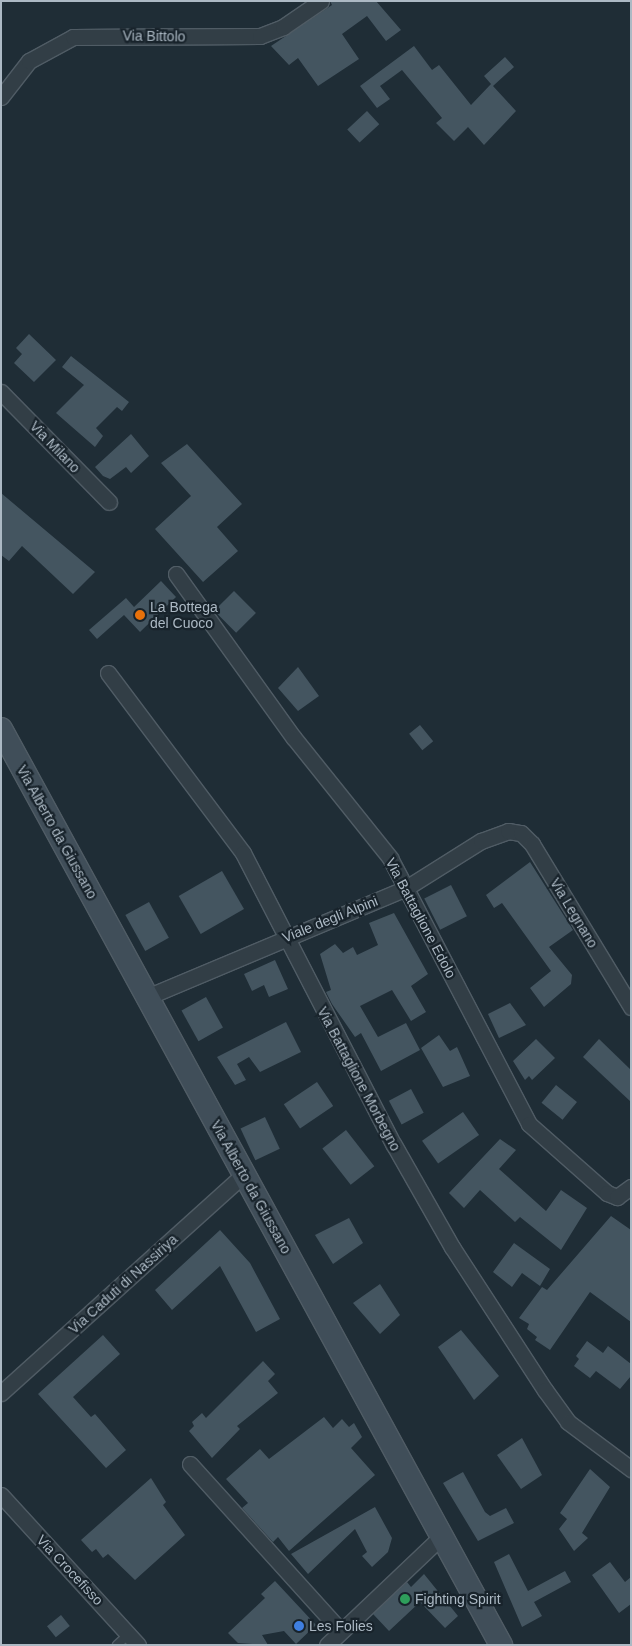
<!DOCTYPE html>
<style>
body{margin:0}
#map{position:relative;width:632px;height:1646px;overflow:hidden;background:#1f2d36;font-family:Arial,sans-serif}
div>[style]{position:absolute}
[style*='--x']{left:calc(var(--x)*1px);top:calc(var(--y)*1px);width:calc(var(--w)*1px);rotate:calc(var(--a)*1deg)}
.building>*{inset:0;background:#445560;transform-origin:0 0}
.roads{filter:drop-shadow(1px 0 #505c65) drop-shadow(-1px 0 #505c65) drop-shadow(0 1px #505c65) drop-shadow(0 -1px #505c65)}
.lane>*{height:8px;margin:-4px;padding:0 4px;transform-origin:4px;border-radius:4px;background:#323e46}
.street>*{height:15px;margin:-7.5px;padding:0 7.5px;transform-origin:7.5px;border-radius:7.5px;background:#323e46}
.secondary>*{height:22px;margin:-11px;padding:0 11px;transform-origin:11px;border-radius:11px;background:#404e59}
.dots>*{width:14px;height:14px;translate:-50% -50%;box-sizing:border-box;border:2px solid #18232b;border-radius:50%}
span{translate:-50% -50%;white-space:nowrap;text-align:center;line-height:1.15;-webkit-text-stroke:4.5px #18232b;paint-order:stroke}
.street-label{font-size:14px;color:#acb9c4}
.poi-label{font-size:14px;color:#acb9c4}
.left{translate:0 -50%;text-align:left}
.frame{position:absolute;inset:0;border:2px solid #acb9c4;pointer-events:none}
</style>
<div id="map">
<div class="building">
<i style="clip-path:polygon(330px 1px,376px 1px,401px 30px,386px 41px,367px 16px,342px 34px,359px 59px,318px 86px,298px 58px,289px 65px,271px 46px,332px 5px)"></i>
<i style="clip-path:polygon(414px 46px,432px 70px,439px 65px,471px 105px,491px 84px,484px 76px,505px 57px,514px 67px,493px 86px,516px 111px,484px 145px,468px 127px,454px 141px,436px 123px,442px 118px,402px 70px,380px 86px,390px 99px,377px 108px,360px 86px)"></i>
<i style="left:367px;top:111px;width:18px;height:27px;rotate:47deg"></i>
<i style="clip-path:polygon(29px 334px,56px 360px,34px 382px,14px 363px,22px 354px,16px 348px)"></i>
<i style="clip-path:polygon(71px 356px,129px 402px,122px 411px,117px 407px,96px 428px,103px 436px,95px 447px,56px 413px,84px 385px,62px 367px)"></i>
<i style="clip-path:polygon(131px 434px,149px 456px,131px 473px,126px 467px,110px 479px,103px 476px,95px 467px)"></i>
<i style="clip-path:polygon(187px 444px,242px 504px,217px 527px,238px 551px,203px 582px,155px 529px,191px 496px,161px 463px)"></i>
<i style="clip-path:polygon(1px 493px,95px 572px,73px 594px,22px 546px,9px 561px,1px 555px)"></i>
<i style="clip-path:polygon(161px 581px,176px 597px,140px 632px,124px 615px,97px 639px,89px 630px,126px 598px,134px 607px)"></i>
<i style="left:234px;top:591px;width:31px;height:28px;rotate:45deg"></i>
<i style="clip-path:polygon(298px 667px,319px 696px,298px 711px,278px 688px)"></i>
<i style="left:420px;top:725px;width:21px;height:14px;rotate:51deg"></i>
<i style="clip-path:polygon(530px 862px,573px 930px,549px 947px,572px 975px,571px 984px,544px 1007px,530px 988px,551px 971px,502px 903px,494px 908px,486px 895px)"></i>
<i style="left:222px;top:871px;width:44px;height:50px;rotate:60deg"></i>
<i style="left:451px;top:885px;width:35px;height:30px;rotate:63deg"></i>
<i style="left:149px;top:902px;width:41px;height:27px;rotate:61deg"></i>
<i style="clip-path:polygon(394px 913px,428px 974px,411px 986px,426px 1012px,411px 1021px,392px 990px,360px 1006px,378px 1037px,406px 1023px,420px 1050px,381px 1071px,361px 1033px,355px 1037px,332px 1004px,326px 992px,331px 990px,320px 954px,335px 944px,343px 953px,353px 947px,357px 955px,378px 945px,369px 923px)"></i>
<i style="clip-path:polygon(275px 960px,288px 989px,269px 997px,264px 985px,252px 991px,244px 974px)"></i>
<i style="left:206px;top:997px;width:35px;height:28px;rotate:61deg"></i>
<i style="clip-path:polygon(510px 1003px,526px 1025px,499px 1038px,488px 1014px)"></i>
<i style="clip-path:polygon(286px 1022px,301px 1052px,260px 1072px,249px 1057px,237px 1064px,246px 1080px,235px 1085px,217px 1057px)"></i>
<i style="clip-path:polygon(439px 1035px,450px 1051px,457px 1047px,470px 1076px,443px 1087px,421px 1048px)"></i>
<i style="clip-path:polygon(536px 1039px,555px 1058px,532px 1080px,529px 1076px,525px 1080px,513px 1061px)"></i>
<i style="clip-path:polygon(599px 1039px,631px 1070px,631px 1102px,583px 1057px)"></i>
<i style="left:317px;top:1082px;width:29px;height:40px;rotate:56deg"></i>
<i style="left:556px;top:1085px;width:27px;height:23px;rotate:39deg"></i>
<i style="left:411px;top:1089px;width:27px;height:25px;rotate:62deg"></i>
<i style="left:463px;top:1112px;width:28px;height:50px;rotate:55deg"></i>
<i style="left:265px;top:1117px;width:35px;height:27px;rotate:65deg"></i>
<i style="left:346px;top:1130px;width:46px;height:30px;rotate:52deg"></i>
<i style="clip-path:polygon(500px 1139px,516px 1150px,499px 1169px,546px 1211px,561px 1190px,587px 1208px,561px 1250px,520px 1217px,515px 1222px,480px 1190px,464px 1208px,449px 1193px)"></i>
<i style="clip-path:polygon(611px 1216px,631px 1230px,631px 1322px,590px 1292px,550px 1350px,535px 1340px,537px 1337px,527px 1329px,529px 1324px,519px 1318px,542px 1287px,547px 1290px)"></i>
<i style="clip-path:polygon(349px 1218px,363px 1243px,333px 1264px,315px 1235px)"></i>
<i style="clip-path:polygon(220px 1230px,250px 1263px,280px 1319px,256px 1332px,220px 1266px,172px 1310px,155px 1290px)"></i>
<i style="clip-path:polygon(514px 1243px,550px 1269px,540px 1286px,522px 1273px,512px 1287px,493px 1272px)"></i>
<i style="clip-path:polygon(380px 1284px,400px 1315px,380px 1334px,353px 1303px)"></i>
<i style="clip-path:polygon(461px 1330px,499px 1376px,474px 1400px,438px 1347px)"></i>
<i style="clip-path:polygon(103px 1335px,120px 1354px,73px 1397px,91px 1417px,95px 1414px,126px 1450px,106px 1468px,38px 1394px)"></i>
<i style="clip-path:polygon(587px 1341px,603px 1353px,608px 1346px,631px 1364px,631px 1376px,620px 1389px,596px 1371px,590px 1378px,574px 1366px,579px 1359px,576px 1356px)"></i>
<i style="clip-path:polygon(263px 1361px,275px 1374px,268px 1381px,278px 1393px,237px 1426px,240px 1429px,212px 1458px,189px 1431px,194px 1426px,192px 1422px,202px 1413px,206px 1418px)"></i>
<i style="clip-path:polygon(324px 1417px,333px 1428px,342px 1419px,349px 1427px,354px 1423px,362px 1437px,351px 1448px,375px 1475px,289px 1551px,278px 1537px,273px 1542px,242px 1508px,248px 1503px,226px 1479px,260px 1449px,269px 1459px)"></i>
<i style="clip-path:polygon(522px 1438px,542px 1475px,521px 1489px,497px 1455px)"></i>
<i style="clip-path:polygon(590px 1469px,610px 1487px,582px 1533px,588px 1538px,574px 1551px,559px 1529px,567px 1519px,560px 1513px)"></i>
<i style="clip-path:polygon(463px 1472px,485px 1512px,490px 1516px,506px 1508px,514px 1523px,478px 1541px,443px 1483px)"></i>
<i style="clip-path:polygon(151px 1478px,166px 1502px,163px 1505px,185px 1535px,135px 1580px,108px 1554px,103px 1558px,96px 1549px,92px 1552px,81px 1540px)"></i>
<i style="clip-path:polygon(375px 1507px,392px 1538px,388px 1552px,372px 1567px,362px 1556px,367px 1552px,355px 1529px,308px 1574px,291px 1554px)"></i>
<i style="clip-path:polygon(509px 1554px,528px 1591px,565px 1571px,571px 1582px,534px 1602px,542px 1616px,522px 1627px,494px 1562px)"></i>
<i style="clip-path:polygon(610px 1562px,625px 1582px,631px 1577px,631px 1604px,619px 1613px,592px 1575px)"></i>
<i style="clip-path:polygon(424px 1574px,458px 1616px,445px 1628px,420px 1602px,389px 1631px,373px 1614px,407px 1582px,411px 1587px)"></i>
<i style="clip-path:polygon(275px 1581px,316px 1625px,296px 1644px,284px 1631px,262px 1635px,268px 1645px,238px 1643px,228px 1633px,265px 1598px,261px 1594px)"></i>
<i style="left:61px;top:1615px;width:14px;height:18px;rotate:51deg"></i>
</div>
<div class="roads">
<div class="lane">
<i style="--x:117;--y:1645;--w:16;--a:-43"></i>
</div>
<div class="street">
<i style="--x:1;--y:97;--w:46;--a:-52.1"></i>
<i style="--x:29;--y:61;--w:50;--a:-28.6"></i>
<i style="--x:73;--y:37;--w:187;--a:-0.3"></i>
<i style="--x:260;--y:36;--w:25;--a:-21"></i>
<i style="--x:283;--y:27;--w:46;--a:-34.4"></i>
<i style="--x:1;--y:392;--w:154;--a:45.5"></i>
<i style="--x:176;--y:574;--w:202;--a:54.3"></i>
<i style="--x:294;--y:738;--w:154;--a:51.3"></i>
<i style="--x:390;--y:858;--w:300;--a:62.4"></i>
<i style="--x:529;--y:1124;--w:104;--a:41.5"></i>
<i style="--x:607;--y:1193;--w:11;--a:22"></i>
<i style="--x:617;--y:1197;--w:17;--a:-36"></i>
<i style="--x:108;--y:673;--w:225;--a:53.1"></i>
<i style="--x:243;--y:853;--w:329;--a:62.7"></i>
<i style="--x:394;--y:1145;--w:117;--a:60.4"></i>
<i style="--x:452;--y:1247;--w:171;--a:57"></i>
<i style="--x:545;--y:1390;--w:39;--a:54"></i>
<i style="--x:568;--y:1422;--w:79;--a:36.7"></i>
<i style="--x:147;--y:997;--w:281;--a:-22.8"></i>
<i style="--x:406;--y:888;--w:89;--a:-32.1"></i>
<i style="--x:481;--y:841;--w:29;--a:-20"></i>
<i style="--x:508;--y:831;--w:13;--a:9"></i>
<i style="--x:521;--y:833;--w:16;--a:45"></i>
<i style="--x:532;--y:844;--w:191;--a:58.7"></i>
<i style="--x:1;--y:1393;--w:327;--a:-42"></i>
<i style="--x:190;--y:1464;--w:225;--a:47.9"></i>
<i style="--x:1;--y:1495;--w:203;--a:47.6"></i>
<i style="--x:327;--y:1645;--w:158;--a:-43.5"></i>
</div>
<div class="secondary">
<i style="--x:1;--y:729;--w:1044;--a:61.37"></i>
</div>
</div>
<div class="dots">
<i style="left:140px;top:615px;background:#e8710a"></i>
<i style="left:405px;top:1599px;background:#2e9e5b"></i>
<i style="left:299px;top:1626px;background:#3f7fe0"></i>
</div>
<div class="street-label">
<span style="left:154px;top:36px;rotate:1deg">Via Bittolo</span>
<span style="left:55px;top:447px;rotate:46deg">Via Milano</span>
<span style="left:57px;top:832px;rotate:61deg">Via Alberto da Giussano</span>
<span style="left:574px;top:913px;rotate:59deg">Via Legnano</span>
<span style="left:421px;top:918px;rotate:62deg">Via Battaglione Edolo</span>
<span style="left:330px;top:919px;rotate:-22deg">Viale degli Alpini</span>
<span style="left:359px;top:1079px;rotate:62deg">Via Battaglione Morbegno</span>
<span style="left:251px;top:1187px;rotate:61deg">Via Alberto da Giussano</span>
<span style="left:123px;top:1284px;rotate:-42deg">Via Caduti di Nassiriya</span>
<span style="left:70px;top:1570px;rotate:47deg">Via Crocefisso</span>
</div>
<div class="poi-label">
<span class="left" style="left:150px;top:615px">La Bottega<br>del Cuoco</span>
<span class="left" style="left:415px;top:1599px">Fighting Spirit</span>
<span class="left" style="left:309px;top:1626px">Les Folies</span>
</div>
<div class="frame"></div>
</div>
